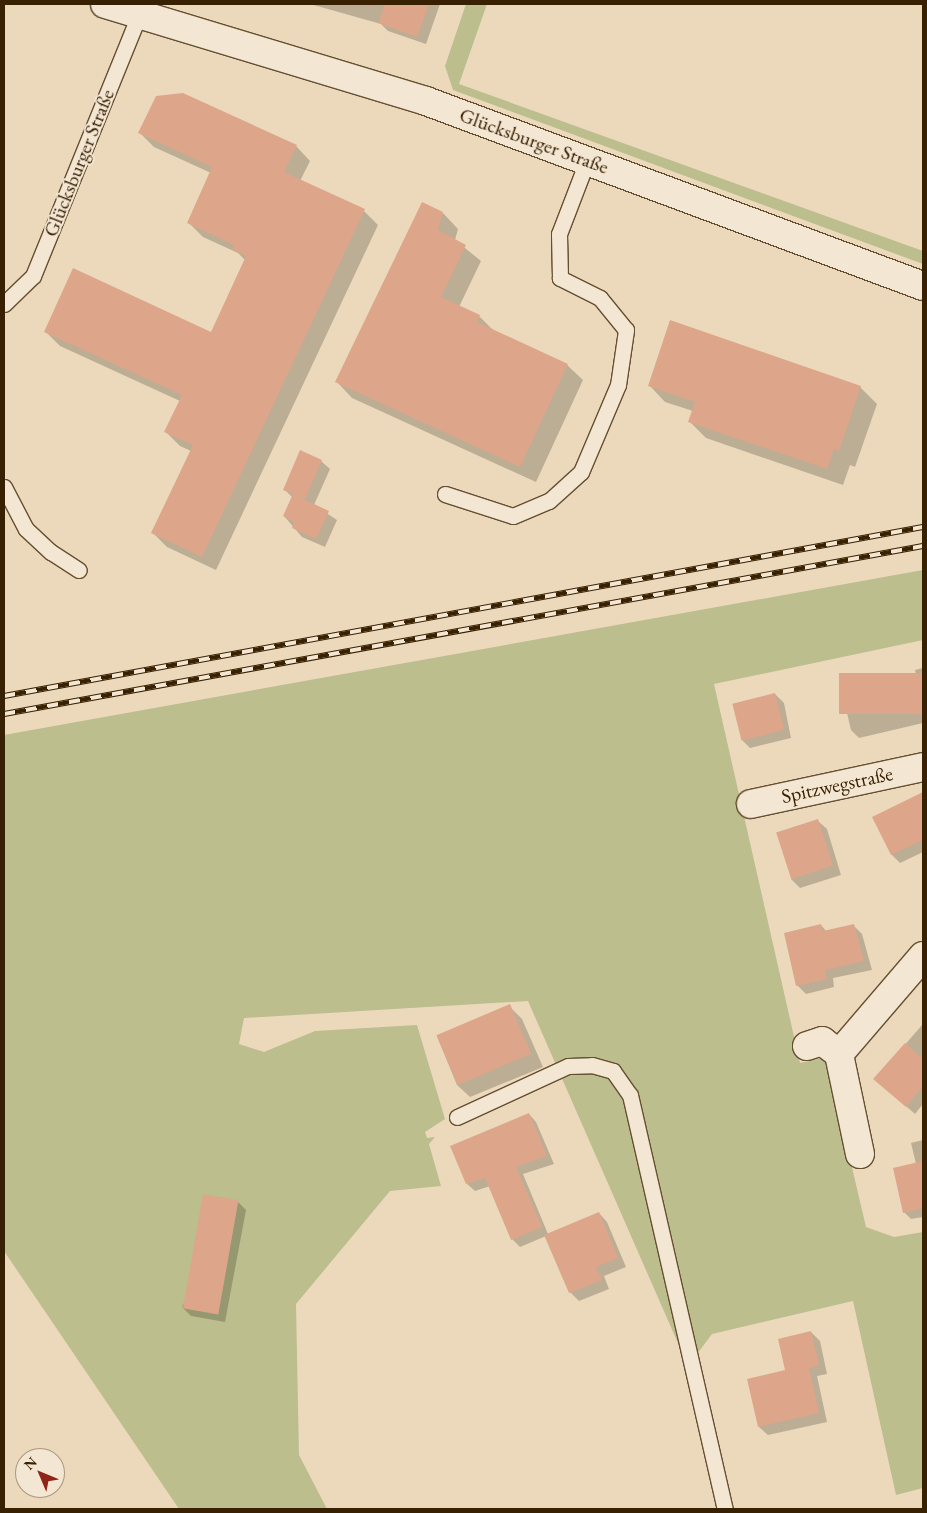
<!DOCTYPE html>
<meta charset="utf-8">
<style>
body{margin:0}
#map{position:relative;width:927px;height:1513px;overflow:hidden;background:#ecd9bb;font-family:"EB Garamond",serif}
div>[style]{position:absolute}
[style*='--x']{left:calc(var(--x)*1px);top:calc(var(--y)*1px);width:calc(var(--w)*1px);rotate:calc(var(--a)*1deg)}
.green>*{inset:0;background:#bcbe8d}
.shadow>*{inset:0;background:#0003}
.building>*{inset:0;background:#dda68a;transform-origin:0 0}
.roads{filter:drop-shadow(1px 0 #654f31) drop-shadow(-1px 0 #654f31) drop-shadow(0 1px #654f31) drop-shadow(0 -1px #654f31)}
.service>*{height:15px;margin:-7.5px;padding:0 7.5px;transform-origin:7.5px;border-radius:7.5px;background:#f3e6d3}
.minor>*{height:28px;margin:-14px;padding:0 14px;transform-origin:14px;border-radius:14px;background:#f3e6d3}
.secondary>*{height:28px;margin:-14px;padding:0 14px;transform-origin:14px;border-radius:14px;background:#f3e6d3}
.rail>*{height:5.5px;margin-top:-2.75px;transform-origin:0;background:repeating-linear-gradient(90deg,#f3e6d3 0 11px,#382103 0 22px);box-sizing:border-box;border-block:1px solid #382103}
span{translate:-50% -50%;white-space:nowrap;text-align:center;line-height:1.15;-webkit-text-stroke:4px #f3e6d3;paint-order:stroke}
.street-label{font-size:20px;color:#382103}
.frame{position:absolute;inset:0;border:5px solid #382103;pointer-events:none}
.north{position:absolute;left:15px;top:1448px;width:50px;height:50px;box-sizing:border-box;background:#f3e6d3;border:1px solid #a89780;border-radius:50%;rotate:315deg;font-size:14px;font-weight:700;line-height:20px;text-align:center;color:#382103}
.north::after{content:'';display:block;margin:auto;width:18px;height:22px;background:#8f2418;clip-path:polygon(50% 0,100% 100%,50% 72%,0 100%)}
</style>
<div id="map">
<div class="green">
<i style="clip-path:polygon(466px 4px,487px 4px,459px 84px,923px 251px,923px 264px,453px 90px,445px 66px)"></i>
<i style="clip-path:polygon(923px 570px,923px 640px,714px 684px,800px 1063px,826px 1057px,866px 1227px,894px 1237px,923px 1232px,923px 1488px,896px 1495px,853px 1301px,712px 1334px,688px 1366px,528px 1001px,244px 1018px,239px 1044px,264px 1052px,315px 1031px,417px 1025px,445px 1119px,425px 1132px,427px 1138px,435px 1137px,429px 1144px,441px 1186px,390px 1191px,296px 1304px,299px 1455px,327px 1509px,179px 1509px,4px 1251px,4px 735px)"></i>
</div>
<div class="shadow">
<i style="clip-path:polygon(310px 4px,440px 4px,426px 44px,388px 31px,381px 24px)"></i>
<i style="clip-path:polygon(140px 133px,296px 146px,310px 161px,300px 181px,364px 211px,378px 225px,216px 570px,167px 547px,153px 533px,191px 451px,180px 446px,166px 432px,180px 401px,60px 346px,46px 332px,211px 334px,245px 260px,238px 253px,203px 237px,188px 222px,211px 173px,154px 147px)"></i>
<i style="clip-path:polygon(443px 213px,458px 229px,455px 240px,481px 261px,459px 307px,479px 316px,494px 331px,567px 365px,583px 380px,536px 482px,352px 398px,337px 382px)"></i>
<i style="clip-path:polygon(649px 385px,860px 387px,877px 404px,855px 467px,850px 465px,843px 485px,706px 438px,690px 422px,693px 411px,665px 402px)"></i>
<i style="clip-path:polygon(321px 461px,330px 469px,314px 505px,337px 520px,325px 547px,302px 537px,284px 516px,293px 498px,285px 490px)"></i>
<i style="clip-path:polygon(923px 668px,923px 723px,859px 738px,851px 730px,842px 692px,916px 675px,915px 670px)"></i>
<i style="clip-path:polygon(775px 694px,784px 703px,791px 738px,750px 748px,741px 739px)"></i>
<i style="clip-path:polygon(923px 804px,923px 852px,900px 863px,892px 855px,873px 817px)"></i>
<i style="clip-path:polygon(818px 821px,827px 829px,841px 875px,800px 888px,791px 879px)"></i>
<i style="clip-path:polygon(821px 925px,827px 932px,854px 926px,862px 934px,872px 970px,833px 978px,834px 987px,806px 994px,797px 985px)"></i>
<i style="clip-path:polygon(509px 1006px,522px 1019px,543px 1067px,470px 1097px,457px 1085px,437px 1036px)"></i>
<i style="clip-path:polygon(923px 1024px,923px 1104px,915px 1114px,875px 1079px)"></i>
<i style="clip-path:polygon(529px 1114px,536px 1122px,554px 1164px,523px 1174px,548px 1234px,599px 1213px,607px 1222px,626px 1267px,604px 1276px,609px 1289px,579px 1301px,570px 1292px,546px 1236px,520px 1247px,512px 1239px,490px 1186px,475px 1191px,467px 1184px)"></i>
<i style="clip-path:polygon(923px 1140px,923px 1217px,911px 1219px,904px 1212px,916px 1164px,911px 1143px)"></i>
<i style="clip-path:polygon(237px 1201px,246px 1210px,225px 1322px,191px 1316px,182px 1307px)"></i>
<i style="clip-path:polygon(811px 1332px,820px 1341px,827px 1374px,817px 1376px,827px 1422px,768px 1435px,759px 1427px)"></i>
</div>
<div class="building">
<i style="clip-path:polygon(385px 4px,429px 4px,417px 37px,378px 23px)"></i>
<i style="clip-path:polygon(183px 93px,297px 145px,284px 172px,365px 209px,202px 557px,151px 533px,193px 445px,164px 432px,182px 395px,44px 332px,73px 268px,211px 332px,246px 256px,232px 249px,234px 245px,187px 223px,212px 167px,138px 133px,156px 96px)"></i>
<i style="clip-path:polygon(422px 202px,443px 212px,438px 230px,466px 245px,441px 297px,480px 315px,477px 322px,568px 364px,520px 467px,335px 382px)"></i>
<i style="clip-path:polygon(670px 320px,861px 386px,839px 451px,834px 449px,827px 469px,688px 422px,695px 402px,648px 386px)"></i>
<i style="clip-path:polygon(300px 450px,322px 460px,305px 499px,299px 497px,329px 511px,316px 539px,292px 528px,294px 522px,283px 516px,293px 494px,283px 490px)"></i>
<i style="left:923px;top:673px;width:41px;height:84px;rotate:90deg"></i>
<i style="left:775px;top:693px;width:38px;height:44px;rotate:76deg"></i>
<i style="clip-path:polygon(923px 792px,923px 840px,891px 855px,872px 817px)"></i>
<i style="left:818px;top:819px;width:49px;height:44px;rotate:72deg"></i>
<i style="clip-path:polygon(821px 924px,823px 931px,854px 924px,864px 961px,825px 970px,827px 979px,796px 986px,784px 933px)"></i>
<i style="left:510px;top:1004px;width:54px;height:80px;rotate:67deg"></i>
<i style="clip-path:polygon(905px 1043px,923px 1059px,923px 1086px,906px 1107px,873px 1079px)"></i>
<i style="clip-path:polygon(529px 1113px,547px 1156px,516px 1167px,542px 1227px,511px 1240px,485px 1178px,466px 1184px,450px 1146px)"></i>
<i style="clip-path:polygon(923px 1161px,923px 1208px,903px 1213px,893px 1168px)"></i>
<i style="left:203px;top:1194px;width:36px;height:116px;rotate:10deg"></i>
<i style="clip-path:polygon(599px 1212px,618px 1258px,596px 1267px,602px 1280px,569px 1293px,544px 1235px)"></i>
<i style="clip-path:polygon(811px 1331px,819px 1365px,809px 1368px,819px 1413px,758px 1427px,747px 1379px,785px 1370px,778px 1339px)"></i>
</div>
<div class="roads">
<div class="service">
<i style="--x:4;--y:304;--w:40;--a:-44"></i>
<i style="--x:33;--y:276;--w:284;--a:-67.9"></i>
<i style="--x:4;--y:487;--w:47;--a:62.4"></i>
<i style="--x:26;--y:529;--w:34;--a:43"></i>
<i style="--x:51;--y:552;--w:33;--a:33"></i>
<i style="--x:445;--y:494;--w:71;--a:17.9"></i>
<i style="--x:513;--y:516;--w:39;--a:-23"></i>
<i style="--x:549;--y:501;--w:43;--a:-42.2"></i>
<i style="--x:581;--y:472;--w:95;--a:-67"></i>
<i style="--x:618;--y:385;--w:56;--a:-81.7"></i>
<i style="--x:626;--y:330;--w:41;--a:-129.1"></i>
<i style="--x:600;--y:298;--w:45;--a:-153.4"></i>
<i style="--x:560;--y:278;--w:44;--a:-91.3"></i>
<i style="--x:559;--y:234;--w:78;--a:-69"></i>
<i style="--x:457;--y:1117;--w:122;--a:-24.7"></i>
<i style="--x:568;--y:1066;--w:24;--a:-2"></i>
<i style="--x:592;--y:1065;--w:22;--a:16"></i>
<i style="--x:613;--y:1071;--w:29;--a:55"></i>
<i style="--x:630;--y:1095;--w:425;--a:77.1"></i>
</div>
<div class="minor">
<i style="--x:751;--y:804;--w:176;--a:-12.1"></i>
<i style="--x:807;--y:1046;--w:16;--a:-18"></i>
<i style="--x:822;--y:1041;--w:21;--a:37"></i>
<i style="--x:860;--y:1154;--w:102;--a:-101.9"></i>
<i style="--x:839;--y:1054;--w:129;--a:-49.4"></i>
</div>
<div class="secondary">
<i style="--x:105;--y:4;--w:335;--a:16.8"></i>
<i style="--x:426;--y:101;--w:530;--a:20.42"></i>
</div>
</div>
<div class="rail">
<i style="--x:4;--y:696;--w:934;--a:-10.42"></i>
<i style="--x:4;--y:714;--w:934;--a:-10.36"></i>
</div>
<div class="street-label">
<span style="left:534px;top:141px;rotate:20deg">Glücksburger Straße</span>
<span style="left:79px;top:163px;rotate:-68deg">Glücksburger Straße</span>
<span style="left:837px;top:785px;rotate:-12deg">Spitzwegstraße</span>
</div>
<div class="frame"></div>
<div class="north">N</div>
</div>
